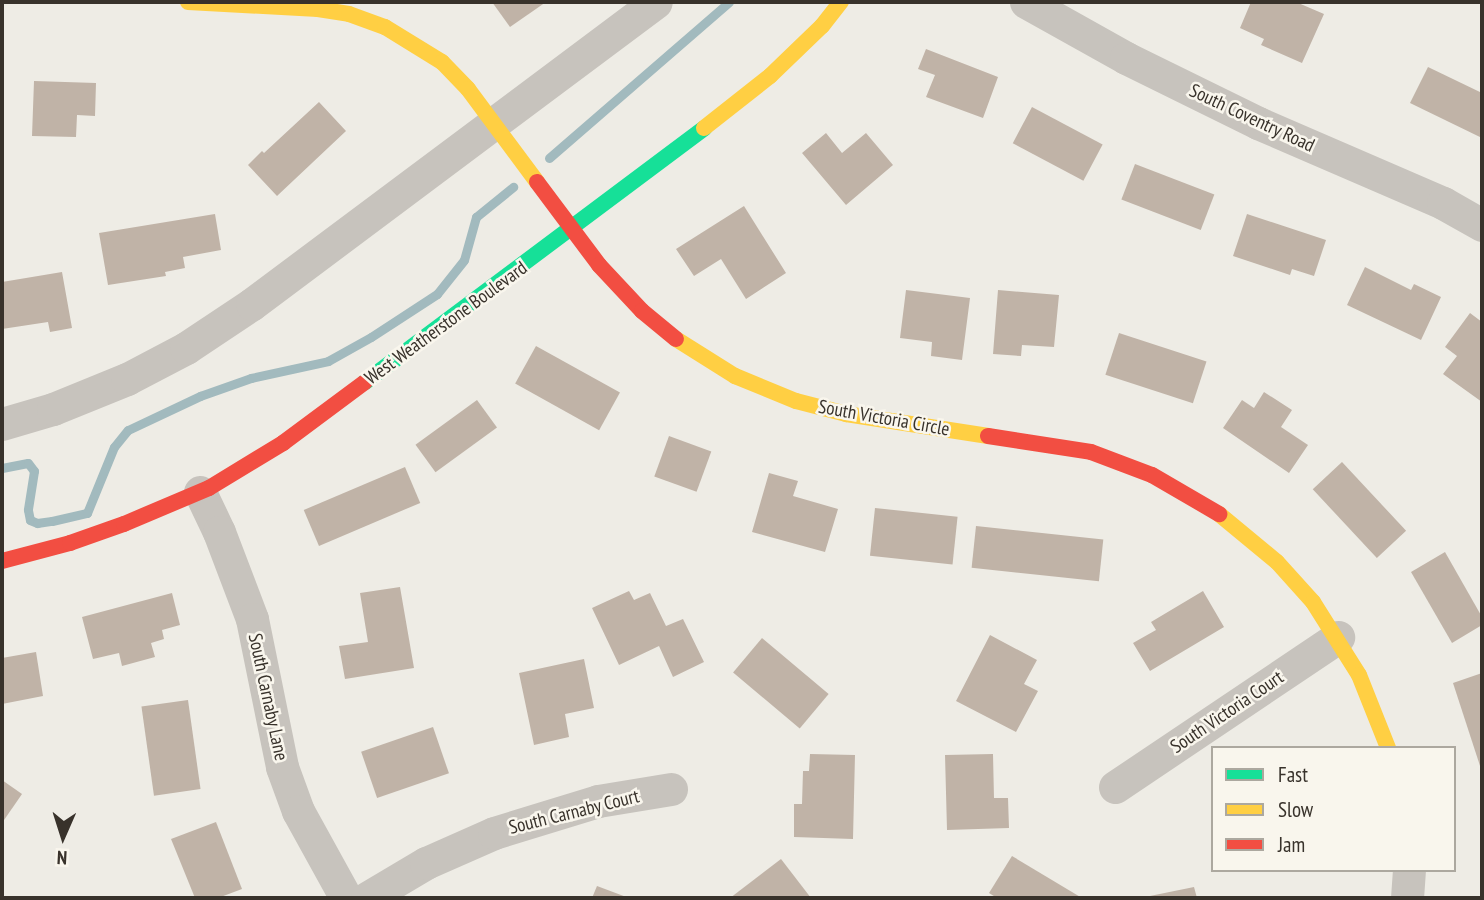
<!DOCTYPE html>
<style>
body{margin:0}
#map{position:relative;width:1484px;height:900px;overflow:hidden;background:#eeece5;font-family:"PT Sans Narrow",sans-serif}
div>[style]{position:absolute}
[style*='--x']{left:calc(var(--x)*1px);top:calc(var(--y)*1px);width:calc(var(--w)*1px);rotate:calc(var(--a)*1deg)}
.stream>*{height:9px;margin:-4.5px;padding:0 4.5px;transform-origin:4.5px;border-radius:4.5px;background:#a2babe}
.building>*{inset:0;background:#c0b3a7;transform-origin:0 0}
.street>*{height:33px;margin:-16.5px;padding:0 16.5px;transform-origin:16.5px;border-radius:16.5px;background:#c7c3bd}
.fast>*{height:16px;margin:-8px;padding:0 8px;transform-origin:8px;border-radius:8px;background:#16e098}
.slow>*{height:16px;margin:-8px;padding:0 8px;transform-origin:8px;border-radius:8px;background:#ffcf43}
.jam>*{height:16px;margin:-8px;padding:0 8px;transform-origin:8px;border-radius:8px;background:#f24e42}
span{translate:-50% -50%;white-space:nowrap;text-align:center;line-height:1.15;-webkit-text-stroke:5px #f9f6ed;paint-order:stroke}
.street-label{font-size:19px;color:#38322b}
.frame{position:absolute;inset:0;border:4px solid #38322b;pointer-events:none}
.legend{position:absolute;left:1211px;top:746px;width:245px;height:126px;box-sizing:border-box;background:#f9f6ed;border:2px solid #aca89f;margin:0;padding:9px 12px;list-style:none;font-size:21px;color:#38322b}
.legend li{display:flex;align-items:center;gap:14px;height:35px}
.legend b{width:35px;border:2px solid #aca89f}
.north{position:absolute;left:28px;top:802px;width:70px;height:70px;-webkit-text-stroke:5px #f9f6ed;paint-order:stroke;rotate:183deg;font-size:19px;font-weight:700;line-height:28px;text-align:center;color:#38322b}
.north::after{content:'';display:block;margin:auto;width:24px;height:32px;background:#38322b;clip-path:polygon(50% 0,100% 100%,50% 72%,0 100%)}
</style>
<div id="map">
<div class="stream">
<i style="--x:549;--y:158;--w:238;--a:-40.9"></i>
<i style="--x:2;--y:468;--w:26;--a:-11"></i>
<i style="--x:28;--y:463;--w:10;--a:53"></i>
<i style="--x:34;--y:471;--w:39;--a:99"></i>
<i style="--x:28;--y:510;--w:10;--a:79"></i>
<i style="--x:30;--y:520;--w:8;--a:23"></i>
<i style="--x:37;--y:523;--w:15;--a:-8"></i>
<i style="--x:52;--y:521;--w:36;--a:-13"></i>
<i style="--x:87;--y:513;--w:71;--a:-67.8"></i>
<i style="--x:114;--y:447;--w:22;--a:-51"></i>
<i style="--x:128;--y:430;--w:80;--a:-25.3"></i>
<i style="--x:200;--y:396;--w:54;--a:-19.4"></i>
<i style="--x:251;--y:378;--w:79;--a:-12.4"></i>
<i style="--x:328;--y:361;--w:49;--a:-29.2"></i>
<i style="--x:371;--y:337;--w:79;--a:-33.1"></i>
<i style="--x:437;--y:294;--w:43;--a:-51.5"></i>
<i style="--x:464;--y:260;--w:45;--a:-74.4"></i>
<i style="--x:476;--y:217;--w:48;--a:-39"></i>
</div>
<div class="building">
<i style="clip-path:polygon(492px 2px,546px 2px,510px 27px)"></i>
<i style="clip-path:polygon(1251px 2px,1296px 2px,1324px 14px,1302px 63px,1261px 45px,1264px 39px,1240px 28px)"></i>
<i style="clip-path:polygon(926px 49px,998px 77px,983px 118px,926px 97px,935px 75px,918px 69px)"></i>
<i style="clip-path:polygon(1428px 67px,1482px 93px,1482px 138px,1410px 103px)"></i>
<i style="clip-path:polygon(34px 81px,96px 83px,95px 116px,77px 115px,76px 137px,32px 136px)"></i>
<i style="clip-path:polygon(319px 102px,346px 131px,277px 196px,248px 165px,262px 151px,264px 153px)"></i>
<i style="left:1032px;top:107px;width:80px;height:41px;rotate:28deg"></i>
<i style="clip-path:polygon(826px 133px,842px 153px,866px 133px,893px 165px,846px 205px,802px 153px)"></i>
<i style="left:1135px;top:164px;width:85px;height:38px;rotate:21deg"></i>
<i style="clip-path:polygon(744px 206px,786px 273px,746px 299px,721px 259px,694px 276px,676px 249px)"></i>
<i style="clip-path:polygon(215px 214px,221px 250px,183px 257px,185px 268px,165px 272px,166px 276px,108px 285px,99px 233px)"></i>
<i style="clip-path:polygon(1247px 214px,1326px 240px,1314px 276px,1292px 269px,1290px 275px,1233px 256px)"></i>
<i style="clip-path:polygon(1365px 267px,1411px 290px,1414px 284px,1441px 297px,1421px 340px,1347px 305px)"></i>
<i style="clip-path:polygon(62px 272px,72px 328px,50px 332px,48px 322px,2px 329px,2px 282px)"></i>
<i style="clip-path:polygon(906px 290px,970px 298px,962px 360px,931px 356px,932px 342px,900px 338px)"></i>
<i style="clip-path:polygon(998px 290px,1059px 295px,1054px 347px,1022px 345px,1021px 356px,993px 354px)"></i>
<i style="clip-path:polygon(1470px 313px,1482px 322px,1482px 402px,1443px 374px,1457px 356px,1445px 347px)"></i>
<i style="left:1119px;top:333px;width:92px;height:44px;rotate:18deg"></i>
<i style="left:536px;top:346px;width:96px;height:43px;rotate:29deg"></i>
<i style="clip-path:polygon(1264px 392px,1292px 410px,1281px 427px,1308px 445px,1289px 473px,1223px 428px,1242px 400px,1254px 408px)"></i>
<i style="left:477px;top:400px;width:34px;height:76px;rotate:54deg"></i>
<i style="left:669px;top:436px;width:45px;height:43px;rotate:20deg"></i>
<i style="left:1342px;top:462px;width:94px;height:40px;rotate:47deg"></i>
<i style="left:405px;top:467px;width:39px;height:110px;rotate:67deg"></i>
<i style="clip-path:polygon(769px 473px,798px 481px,793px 496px,838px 509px,825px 552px,752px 532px)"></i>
<i style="left:875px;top:508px;width:83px;height:48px;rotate:6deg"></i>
<i style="left:976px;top:526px;width:128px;height:42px;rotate:6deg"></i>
<i style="clip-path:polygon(1445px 552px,1482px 617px,1482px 625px,1452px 643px,1411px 572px)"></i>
<i style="clip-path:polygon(400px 587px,414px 668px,345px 679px,339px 646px,368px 642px,360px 593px)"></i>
<i style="clip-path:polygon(629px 591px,634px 600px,650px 593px,666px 626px,683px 619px,704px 662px,673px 677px,659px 646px,619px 665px,592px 608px)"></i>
<i style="clip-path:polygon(1203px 591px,1224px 627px,1150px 671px,1133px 643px,1156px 630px,1151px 622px)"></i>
<i style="clip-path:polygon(172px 593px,180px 625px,162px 630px,164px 639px,151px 643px,155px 657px,122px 666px,119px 653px,93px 659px,82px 617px)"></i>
<i style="clip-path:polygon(990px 635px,1037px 660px,1024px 684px,1038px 691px,1016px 732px,956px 701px)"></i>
<i style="left:762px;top:638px;width:87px;height:45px;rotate:40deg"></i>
<i style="clip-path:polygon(36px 652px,43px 696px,2px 704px,2px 658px)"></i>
<i style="clip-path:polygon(584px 659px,594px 708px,565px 714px,569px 737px,534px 745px,519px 673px)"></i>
<i style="clip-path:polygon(1482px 673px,1482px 772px,1453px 683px)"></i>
<i style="left:188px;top:700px;width:90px;height:47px;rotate:82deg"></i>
<i style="left:433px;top:727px;width:49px;height:76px;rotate:71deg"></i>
<i style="clip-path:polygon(810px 754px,855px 755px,853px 839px,794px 837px,794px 804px,802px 804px,803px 771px,809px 771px)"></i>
<i style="clip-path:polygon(993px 754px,994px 798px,1008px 798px,1009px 828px,947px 830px,945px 755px)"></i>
<i style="clip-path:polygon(2px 780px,22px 794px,2px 823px)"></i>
<i style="clip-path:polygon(216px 822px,242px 889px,218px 898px,195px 898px,171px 839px)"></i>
<i style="clip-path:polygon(1012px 856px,1082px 898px,997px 898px,989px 893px)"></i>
<i style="clip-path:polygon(781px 859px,811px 898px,730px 898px)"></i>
<i style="clip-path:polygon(597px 886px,629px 898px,592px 898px)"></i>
<i style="clip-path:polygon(1194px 887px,1197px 898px,1145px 898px,1145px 897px)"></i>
</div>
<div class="street">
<i style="--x:1026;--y:2;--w:115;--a:29.2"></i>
<i style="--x:1126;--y:58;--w:147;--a:26.2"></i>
<i style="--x:1258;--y:123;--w:202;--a:23.4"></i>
<i style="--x:1443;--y:203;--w:45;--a:29.4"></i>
<i style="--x:2;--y:424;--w:53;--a:-16.4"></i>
<i style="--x:53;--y:409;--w:80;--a:-22.1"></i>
<i style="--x:127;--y:379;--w:67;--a:-27.7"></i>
<i style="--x:186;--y:348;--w:79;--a:-33.7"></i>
<i style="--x:252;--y:304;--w:504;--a:-36.78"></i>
<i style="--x:200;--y:492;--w:44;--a:64.6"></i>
<i style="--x:219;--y:532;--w:93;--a:69.2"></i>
<i style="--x:252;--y:619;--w:151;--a:78.5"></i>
<i style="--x:282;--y:767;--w:47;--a:70"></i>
<i style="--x:298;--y:811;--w:99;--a:61.1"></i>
<i style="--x:1115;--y:787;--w:269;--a:-33.9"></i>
<i style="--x:367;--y:898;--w:69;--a:-30.7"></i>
<i style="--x:426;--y:863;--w:74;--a:-23.8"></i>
<i style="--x:494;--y:833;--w:109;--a:-17.1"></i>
<i style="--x:598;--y:801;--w:74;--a:-9.3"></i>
<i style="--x:1407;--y:898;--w:28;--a:-86"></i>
</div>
<div class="fast">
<i style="--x:365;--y:382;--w:424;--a:-36.8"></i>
</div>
<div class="slow">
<i style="--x:188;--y:2;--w:130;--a:3.1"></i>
<i style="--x:318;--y:9;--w:31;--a:9"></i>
<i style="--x:349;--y:14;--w:38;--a:20"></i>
<i style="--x:385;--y:27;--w:67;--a:31.6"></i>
<i style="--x:442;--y:62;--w:37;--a:46"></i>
<i style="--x:468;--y:89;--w:116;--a:53.4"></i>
<i style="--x:704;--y:128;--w:84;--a:-38.2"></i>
<i style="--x:770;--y:76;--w:72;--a:-43.9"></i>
<i style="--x:822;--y:26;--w:31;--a:-52"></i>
<i style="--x:676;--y:339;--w:70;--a:32.1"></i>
<i style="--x:735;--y:376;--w:66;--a:22.3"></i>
<i style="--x:796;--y:401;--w:52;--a:14.6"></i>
<i style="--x:846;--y:414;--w:144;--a:8.8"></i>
<i style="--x:1219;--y:514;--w:75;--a:39.6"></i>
<i style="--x:1277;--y:562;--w:54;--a:48"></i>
<i style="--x:1313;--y:602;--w:86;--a:57.8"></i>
<i style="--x:1359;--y:675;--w:79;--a:68.3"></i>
</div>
<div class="jam">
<i style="--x:537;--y:182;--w:104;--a:53.2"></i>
<i style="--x:599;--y:265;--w:63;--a:46.9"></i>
<i style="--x:642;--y:311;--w:44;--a:39.5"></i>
<i style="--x:988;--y:436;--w:104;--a:8.8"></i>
<i style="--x:1091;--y:452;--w:65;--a:20.7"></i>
<i style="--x:1152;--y:475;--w:78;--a:30.2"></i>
<i style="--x:2;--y:561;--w:70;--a:-14.8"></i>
<i style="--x:70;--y:543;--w:57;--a:-19.4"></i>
<i style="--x:124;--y:524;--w:92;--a:-23"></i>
<i style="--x:209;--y:488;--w:87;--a:-31.3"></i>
<i style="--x:283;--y:443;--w:102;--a:-36.6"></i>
</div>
<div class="street-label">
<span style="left:1252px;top:118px;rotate:25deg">South Coventry Road</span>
<span style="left:446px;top:323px;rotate:-36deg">West Weatherstone Boulevard</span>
<span style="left:884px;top:418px;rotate:10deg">South Victoria Circle</span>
<span style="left:268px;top:697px;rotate:78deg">South Carnaby Lane</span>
<span style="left:1227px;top:712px;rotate:-34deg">South Victoria Court</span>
<span style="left:574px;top:812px;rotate:-14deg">South Carnaby Court</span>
</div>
<div class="frame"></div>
<ul class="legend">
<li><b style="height:9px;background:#16e098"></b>Fast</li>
<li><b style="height:9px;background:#ffcf43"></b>Slow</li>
<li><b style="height:9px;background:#f24e42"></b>Jam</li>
</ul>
<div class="north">N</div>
</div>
